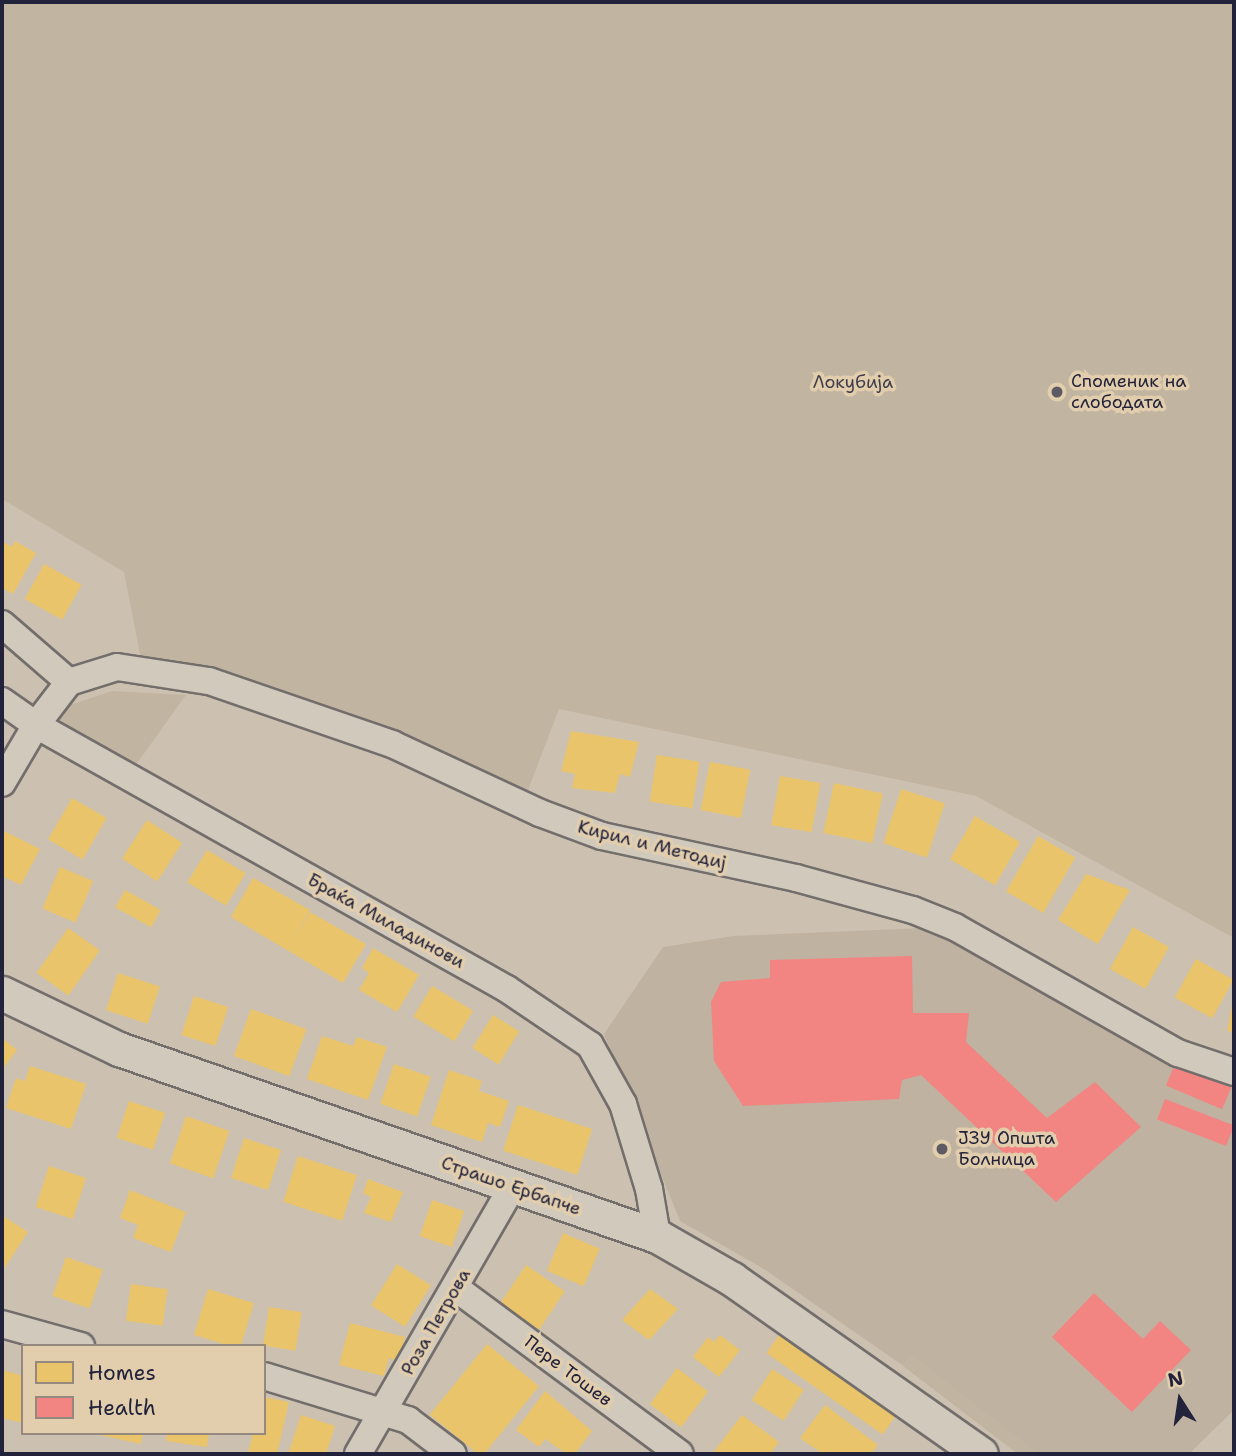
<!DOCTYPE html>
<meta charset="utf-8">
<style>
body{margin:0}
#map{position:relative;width:1236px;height:1456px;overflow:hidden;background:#ccc1b1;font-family:"Shantell Sans",sans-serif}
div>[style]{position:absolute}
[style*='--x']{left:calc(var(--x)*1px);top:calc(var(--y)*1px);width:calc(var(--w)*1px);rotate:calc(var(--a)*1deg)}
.built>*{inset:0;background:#c0b2a0}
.green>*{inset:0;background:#c1b4a1;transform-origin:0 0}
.homes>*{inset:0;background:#e9c46a;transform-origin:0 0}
.health>*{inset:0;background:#f28482;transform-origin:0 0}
.roads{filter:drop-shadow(2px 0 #736e6c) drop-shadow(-2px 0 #736e6c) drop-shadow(0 2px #736e6c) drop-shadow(0 -2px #736e6c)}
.minor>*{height:26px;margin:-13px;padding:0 13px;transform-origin:13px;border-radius:13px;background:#d0c9bc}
.major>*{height:33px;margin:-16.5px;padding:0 16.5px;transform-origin:16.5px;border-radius:16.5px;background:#d0c9bc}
.dots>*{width:19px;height:19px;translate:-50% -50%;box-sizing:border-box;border:4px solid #e2cead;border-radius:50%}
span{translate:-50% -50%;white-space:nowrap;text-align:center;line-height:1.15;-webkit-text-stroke:7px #e2cead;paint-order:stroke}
.park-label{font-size:18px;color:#403d4d}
.poi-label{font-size:18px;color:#22223b}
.left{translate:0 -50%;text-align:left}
.street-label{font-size:18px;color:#22223b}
.frame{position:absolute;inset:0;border:4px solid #22223b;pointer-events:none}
.legend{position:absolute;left:21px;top:1344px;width:245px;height:91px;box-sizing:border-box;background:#e2cead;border:2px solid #95897f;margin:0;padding:9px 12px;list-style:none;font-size:21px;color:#22223b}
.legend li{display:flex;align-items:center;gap:14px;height:35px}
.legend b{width:35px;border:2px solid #95897f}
.north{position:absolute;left:1145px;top:1365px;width:70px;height:70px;-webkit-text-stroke:5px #e2cead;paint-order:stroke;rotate:348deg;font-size:19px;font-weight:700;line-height:28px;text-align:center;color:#22223b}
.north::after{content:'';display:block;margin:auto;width:24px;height:32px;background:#22223b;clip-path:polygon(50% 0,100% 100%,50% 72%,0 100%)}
</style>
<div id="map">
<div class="built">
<i style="clip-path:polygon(925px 928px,1167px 1054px,1234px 1076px,1234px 1410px,1189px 1454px,1018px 1454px,902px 1365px,764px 1269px,680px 1221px,604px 1034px,663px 947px,733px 936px)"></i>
</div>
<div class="green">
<i style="clip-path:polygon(2px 2px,1234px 2px,1234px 938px,976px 796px,559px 709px,528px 790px,141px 659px,124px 572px,2px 499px)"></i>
<i style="clip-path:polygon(112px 691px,186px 695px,135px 766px,59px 724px,64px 707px)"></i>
<i style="left:911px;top:1354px;width:164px;height:13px;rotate:38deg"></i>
</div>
<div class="homes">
<i style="clip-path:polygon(2px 541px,12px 547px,15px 541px,36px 553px,13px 594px,2px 588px)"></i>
<i style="left:44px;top:564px;width:43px;height:40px;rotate:29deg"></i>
<i style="clip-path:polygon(571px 731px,639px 742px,630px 777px,620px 774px,615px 793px,572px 788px,575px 774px,561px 771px)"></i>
<i style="left:657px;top:755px;width:43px;height:47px;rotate:9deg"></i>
<i style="left:710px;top:762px;width:41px;height:49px;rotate:11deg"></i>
<i style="left:780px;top:776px;width:41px;height:50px;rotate:10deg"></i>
<i style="left:834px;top:783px;width:50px;height:51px;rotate:12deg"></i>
<i style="left:901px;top:789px;width:46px;height:57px;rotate:18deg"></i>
<i style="left:72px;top:798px;width:40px;height:48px;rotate:30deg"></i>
<i style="left:975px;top:816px;width:52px;height:50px;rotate:30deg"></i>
<i style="left:147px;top:820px;width:42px;height:46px;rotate:33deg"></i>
<i style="clip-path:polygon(4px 831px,40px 849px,21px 885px,2px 876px)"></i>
<i style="left:1038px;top:836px;width:43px;height:64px;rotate:30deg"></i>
<i style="left:207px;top:850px;width:45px;height:38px;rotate:31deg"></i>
<i style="left:60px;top:867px;width:36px;height:45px;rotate:23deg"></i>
<i style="clip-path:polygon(1086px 874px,1130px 890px,1098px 944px,1058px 920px)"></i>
<i style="clip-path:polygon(253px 878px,310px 910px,291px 943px,310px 912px,366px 944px,343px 983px,231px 917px)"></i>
<i style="left:125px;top:890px;width:41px;height:20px;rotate:29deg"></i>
<i style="left:1133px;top:927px;width:41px;height:48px;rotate:29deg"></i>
<i style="left:68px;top:928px;width:39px;height:55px;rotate:35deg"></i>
<i style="clip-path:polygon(373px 948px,419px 975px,397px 1012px,359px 990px,369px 973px,362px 968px)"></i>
<i style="left:1196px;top:959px;width:43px;height:44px;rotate:29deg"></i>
<i style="left:118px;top:973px;width:44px;height:39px;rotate:18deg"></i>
<i style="left:432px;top:986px;width:48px;height:36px;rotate:31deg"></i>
<i style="left:194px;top:996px;width:36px;height:41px;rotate:18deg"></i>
<i style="clip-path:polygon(1233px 1000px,1234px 1000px,1234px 1032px,1227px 1031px)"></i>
<i style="left:251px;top:1009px;width:59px;height:50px;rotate:20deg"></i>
<i style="left:493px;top:1015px;width:31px;height:39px;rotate:32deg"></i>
<i style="clip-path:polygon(322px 1036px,353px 1046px,357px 1037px,387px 1047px,368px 1100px,307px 1079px)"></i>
<i style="clip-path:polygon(2px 1038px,17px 1050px,2px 1070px)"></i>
<i style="left:394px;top:1064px;width:39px;height:42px;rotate:19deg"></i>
<i style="clip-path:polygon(30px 1066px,86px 1084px,71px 1129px,6px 1108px,16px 1078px,25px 1081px)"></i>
<i style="clip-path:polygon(449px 1070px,482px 1081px,479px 1091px,509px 1101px,500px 1127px,488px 1123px,482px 1142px,431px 1125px)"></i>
<i style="left:129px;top:1101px;width:38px;height:39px;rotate:18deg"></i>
<i style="left:518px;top:1105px;width:78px;height:48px;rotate:18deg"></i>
<i style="left:186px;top:1116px;width:46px;height:50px;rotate:19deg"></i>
<i style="left:244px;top:1138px;width:39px;height:42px;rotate:18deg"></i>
<i style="left:298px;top:1156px;width:62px;height:48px;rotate:18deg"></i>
<i style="left:49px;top:1166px;width:39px;height:43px;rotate:18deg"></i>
<i style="clip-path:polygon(368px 1179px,403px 1192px,391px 1222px,364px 1213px,371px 1197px,363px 1193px)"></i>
<i style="clip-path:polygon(130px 1190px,186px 1212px,171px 1252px,133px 1238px,138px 1225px,120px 1218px)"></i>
<i style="left:432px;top:1200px;width:34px;height:38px;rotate:19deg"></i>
<i style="clip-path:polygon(3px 1216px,28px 1232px,2px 1272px,2px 1218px)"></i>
<i style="left:563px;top:1233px;width:40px;height:41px;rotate:23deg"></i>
<i style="left:66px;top:1257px;width:39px;height:41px;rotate:19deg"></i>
<i style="left:397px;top:1264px;width:40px;height:49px;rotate:32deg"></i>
<i style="left:526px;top:1265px;width:47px;height:46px;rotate:34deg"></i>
<i style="left:131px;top:1284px;width:37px;height:37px;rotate:8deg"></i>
<i style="left:208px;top:1289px;width:48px;height:48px;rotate:17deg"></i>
<i style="clip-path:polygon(650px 1289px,678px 1309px,649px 1340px,622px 1320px)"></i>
<i style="left:269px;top:1307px;width:33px;height:39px;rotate:9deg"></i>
<i style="clip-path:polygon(350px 1323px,405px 1337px,399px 1361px,389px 1358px,384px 1376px,339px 1365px)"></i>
<i style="clip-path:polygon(720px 1335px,740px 1350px,719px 1377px,693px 1357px,708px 1337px,714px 1342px)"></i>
<i style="left:779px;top:1335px;width:142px;height:22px;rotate:35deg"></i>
<i style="left:487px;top:1344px;width:67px;height:91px;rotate:39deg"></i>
<i style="left:677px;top:1368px;width:39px;height:45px;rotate:37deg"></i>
<i style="left:772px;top:1369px;width:38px;height:37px;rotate:33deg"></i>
<i style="clip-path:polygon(2px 1370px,23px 1376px,23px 1423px,2px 1418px)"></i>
<i style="clip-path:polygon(545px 1391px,592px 1431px,575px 1454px,567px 1454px,545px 1439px,539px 1447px,516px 1430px)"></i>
<i style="clip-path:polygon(264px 1397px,289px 1402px,277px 1454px,248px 1453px,253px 1433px,264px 1433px)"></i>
<i style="clip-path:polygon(825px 1405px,878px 1445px,871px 1454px,823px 1454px,800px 1438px)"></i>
<i style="clip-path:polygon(301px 1415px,335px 1426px,326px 1454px,288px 1454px)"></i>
<i style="clip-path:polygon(742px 1415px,779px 1442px,770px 1454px,712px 1454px)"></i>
<i style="clip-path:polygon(91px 1433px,143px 1433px,141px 1444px)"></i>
<i style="clip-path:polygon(167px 1433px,209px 1433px,207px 1447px,166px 1441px)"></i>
</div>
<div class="health">
<i style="clip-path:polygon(912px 956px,913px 1013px,969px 1013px,966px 1042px,1047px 1118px,1095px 1082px,1141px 1127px,1056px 1202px,921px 1075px,902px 1080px,899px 1099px,743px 1106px,714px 1061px,711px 1002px,721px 982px,770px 978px,770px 960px)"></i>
<i style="left:1178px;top:1057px;width:61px;height:31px;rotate:23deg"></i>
<i style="left:1165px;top:1099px;width:74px;height:22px;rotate:21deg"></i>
<i style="clip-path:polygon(1094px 1293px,1143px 1339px,1160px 1321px,1191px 1350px,1132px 1412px,1052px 1337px)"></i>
</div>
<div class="roads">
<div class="minor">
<i style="--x:2;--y:624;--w:89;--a:40.9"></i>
<i style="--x:2;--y:701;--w:42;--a:35.2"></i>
<i style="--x:36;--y:725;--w:540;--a:29.27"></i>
<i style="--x:507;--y:989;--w:100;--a:34"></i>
<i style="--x:590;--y:1045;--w:68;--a:60.8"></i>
<i style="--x:623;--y:1104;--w:89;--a:73"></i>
<i style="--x:649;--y:1189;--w:48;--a:80.3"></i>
<i style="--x:2;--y:783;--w:67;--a:-59.6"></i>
<i style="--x:36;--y:725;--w:54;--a:-52.5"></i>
<i style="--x:69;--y:682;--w:50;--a:-17.4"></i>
<i style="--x:117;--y:667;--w:93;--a:8.7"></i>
<i style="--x:209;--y:681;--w:194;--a:19"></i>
<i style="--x:392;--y:744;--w:163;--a:25"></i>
<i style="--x:540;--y:813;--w:66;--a:20.4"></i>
<i style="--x:602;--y:836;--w:198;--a:12.2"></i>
<i style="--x:796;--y:878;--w:121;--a:15.3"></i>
<i style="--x:913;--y:910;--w:45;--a:22"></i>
<i style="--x:955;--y:927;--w:256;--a:29.5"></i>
<i style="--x:1178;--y:1053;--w:59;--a:18.7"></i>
<i style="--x:457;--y:1289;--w:277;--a:36.5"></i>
<i style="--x:2;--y:1324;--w:82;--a:15.6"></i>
<i style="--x:264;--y:1376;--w:151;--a:17"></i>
<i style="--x:408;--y:1420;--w:56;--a:37.1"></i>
<i style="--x:358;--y:1454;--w:308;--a:-60"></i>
</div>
<div class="major">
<i style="--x:2;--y:993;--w:130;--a:25.6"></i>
<i style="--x:119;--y:1049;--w:570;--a:19.17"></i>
<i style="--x:657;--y:1236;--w:86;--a:29.8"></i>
<i style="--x:732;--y:1279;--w:304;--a:35.1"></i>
</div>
</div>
<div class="dots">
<i style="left:1057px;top:392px;background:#5e5a64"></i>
<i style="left:942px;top:1149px;background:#5e5a64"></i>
</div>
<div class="park-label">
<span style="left:853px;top:382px">Локубија</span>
</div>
<div class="poi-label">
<span class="left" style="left:1071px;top:392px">Споменик на<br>слободата</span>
<span class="left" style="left:958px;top:1149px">ЈЗУ Општа<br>Болница</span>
</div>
<div class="street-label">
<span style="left:652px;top:845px;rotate:14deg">Кирил и Методиј</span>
<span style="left:386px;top:921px;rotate:29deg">Браќа Миладинови</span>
<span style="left:511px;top:1186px;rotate:19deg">Страшо Ербапче</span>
<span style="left:436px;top:1322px;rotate:-60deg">Роза Петрова</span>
<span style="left:568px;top:1371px;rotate:37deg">Пере Тошев</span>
</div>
<div class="frame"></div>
<ul class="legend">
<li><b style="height:19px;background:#e9c46a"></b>Homes</li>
<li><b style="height:19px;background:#f28482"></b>Health</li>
</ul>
<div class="north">N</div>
</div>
